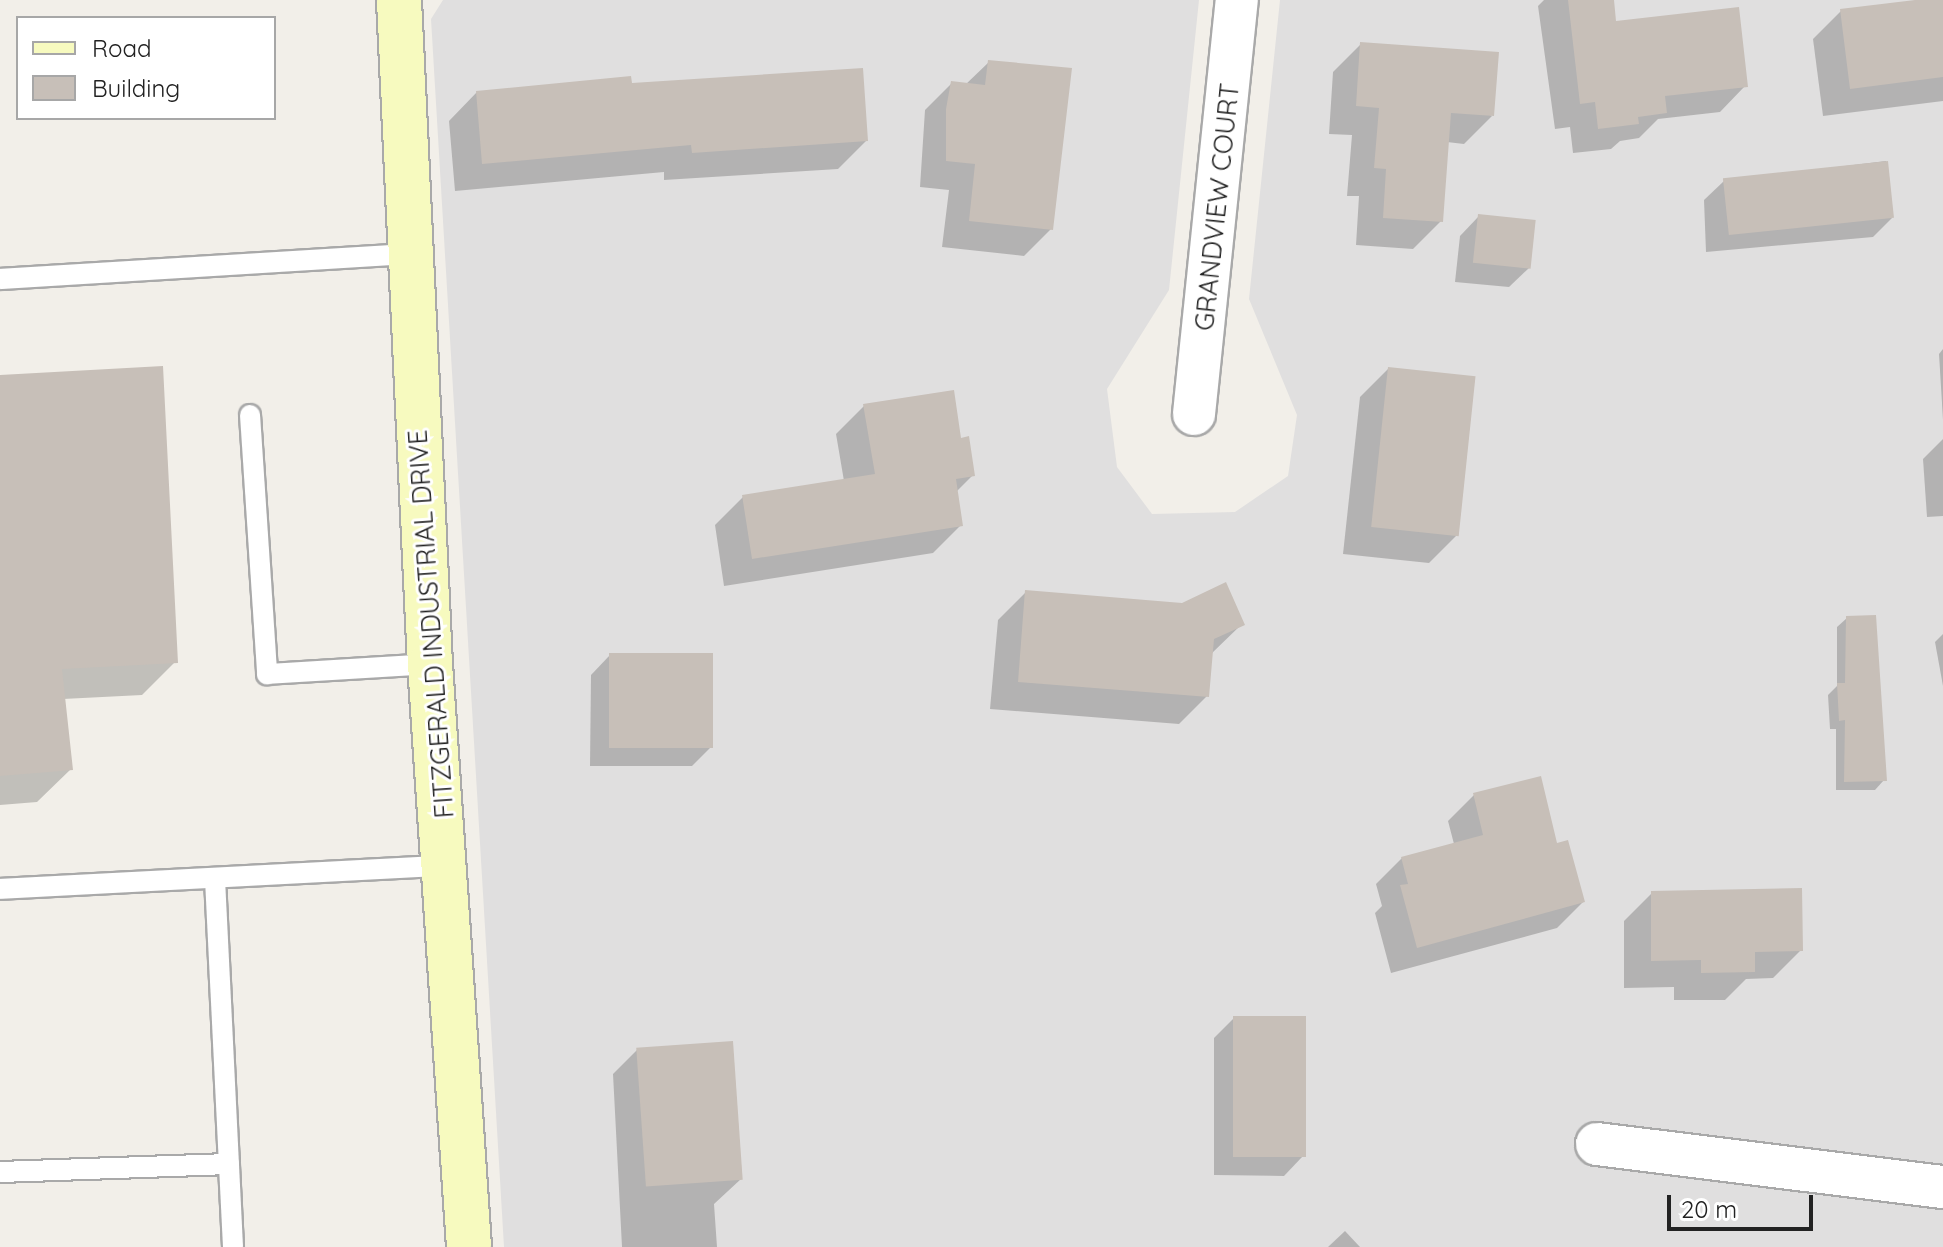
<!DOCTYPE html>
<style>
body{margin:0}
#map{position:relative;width:1943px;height:1247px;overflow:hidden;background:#f2efe9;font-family:Quicksand,sans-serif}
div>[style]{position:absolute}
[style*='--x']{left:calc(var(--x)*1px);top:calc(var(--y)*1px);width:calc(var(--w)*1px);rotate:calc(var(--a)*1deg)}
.residential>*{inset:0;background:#e0dfdf}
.shadow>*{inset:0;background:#0003}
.building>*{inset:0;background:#c7bfb8;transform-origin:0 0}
.roads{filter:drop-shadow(2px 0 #a9a9a9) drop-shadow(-2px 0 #a9a9a9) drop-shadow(0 2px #a9a9a9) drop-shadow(0 -2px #a9a9a9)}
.lane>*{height:20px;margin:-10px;padding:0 10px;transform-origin:10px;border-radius:10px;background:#fff}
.street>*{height:42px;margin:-21px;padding:0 21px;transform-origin:21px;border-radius:21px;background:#fff}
.secondary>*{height:44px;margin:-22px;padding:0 22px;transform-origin:22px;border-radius:22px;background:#f7fabf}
span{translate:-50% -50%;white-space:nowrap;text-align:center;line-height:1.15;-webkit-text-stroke:6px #fff;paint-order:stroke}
.street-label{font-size:26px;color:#222}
.legend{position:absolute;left:16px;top:16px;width:260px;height:104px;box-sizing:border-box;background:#fff;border:2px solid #a7a7a7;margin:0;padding:10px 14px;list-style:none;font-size:24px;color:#222}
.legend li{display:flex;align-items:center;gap:16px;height:40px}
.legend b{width:40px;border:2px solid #a7a7a7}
.scale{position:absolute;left:1667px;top:1195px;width:146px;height:36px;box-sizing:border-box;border:4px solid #222;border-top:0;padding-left:10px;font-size:24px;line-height:28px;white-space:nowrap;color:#222;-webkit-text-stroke:6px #fff;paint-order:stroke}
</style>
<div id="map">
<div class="residential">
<i style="clip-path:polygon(443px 0,1199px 0,1169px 290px,1107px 389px,1117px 467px,1152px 514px,1235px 512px,1288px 476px,1297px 415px,1249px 299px,1280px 0,1943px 0,1943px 1247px,504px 1247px,431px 19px)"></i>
</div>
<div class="shadow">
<i style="clip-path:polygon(1544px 0,1612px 0,1614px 23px,1745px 86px,1720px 112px,1658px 119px,1639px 138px,1620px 141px,1611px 149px,1573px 153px,1570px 127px,1555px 129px,1538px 6px)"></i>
<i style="clip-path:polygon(1943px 0,1943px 101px,1823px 116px,1813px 39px,1841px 11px)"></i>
<i style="clip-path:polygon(1361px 44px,1492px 116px,1464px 144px,1447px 142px,1441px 221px,1413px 249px,1356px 245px,1359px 196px,1347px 196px,1352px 135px,1329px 134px,1333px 72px)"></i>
<i style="clip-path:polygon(989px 62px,1051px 229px,1024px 256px,942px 247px,949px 190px,920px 187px,925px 110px,952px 83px,965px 85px)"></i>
<i style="clip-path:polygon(630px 85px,866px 141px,838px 169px,664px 180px,664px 172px,455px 191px,449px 121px,477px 92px)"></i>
<i style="clip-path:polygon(1886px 161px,1892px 218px,1873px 237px,1706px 252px,1704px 200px,1724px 181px)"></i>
<i style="clip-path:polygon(1479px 216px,1529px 268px,1509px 287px,1455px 282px,1460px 236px)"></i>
<i style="clip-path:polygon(1943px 349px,1943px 420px,1939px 354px)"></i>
<i style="clip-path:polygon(1388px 369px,1457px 535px,1429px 563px,1343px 554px,1360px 397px)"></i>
<i style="clip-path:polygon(0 377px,175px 662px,142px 695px,63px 699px,71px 769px,37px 802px,0 805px)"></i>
<i style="clip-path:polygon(864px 406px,959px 440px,973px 475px,956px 492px,961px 525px,933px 553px,724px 586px,715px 525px,743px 497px,844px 481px,836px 434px)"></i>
<i style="clip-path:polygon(1943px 439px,1943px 516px,1927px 517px,1923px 459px)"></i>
<i style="clip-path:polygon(1026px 592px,1242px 624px,1211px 654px,1207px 696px,1179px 724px,990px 709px,998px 620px)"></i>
<i style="clip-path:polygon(1847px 618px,1884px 780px,1875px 790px,1836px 790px,1836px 729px,1830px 729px,1828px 695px,1837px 686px,1837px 627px)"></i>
<i style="clip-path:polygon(1943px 634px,1943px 686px,1935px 642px)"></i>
<i style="clip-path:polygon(610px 655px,712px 746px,692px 766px,590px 766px,591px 675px)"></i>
<i style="clip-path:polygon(1474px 795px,1555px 845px,1583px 902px,1557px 928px,1391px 973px,1375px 913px,1382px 906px,1376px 884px,1402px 858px,1454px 844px,1448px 821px)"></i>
<i style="clip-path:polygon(1652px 893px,1801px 950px,1773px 978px,1746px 979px,1725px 1000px,1674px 1000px,1674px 987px,1624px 988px,1624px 921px)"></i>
<i style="clip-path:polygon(1234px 1018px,1303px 1156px,1284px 1176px,1214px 1175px,1214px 1038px)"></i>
<i style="clip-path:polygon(637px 1050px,741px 1179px,714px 1204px,717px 1247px,622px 1247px,613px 1074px)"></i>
<i style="clip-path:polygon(1345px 1231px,1360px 1247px,1328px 1247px)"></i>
</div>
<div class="building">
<i style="clip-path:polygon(1568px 0,1614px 0,1616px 21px,1739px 7px,1748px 87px,1665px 96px,1667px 113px,1638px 117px,1639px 124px,1598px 129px,1595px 102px,1580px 104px)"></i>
<i style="clip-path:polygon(1915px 0,1943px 0,1943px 77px,1850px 89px,1840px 9px)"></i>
<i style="clip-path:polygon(1360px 42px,1499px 52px,1494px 116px,1451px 113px,1443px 222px,1383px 218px,1386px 169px,1374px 168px,1379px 108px,1356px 106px)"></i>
<i style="clip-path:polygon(988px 60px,1072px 68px,1053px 230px,969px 221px,975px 164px,946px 161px,946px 109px,951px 81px,985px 85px)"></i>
<i style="clip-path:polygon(863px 68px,868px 141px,692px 153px,691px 145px,482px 164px,476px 91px,631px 76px,632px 83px)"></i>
<i style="left:1888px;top:161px;width:57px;height:166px;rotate:84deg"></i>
<i style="left:1478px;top:214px;width:58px;height:49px;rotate:6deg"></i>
<i style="clip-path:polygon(163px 366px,178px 663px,62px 669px,73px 770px,0 776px,0 375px)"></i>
<i style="left:1388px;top:367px;width:88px;height:161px;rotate:6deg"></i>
<i style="clip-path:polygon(954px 390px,961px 438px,969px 436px,975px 476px,956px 479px,963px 526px,752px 559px,742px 495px,875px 474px,863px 404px)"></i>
<i style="clip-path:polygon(1226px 582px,1245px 625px,1214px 639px,1209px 697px,1018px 682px,1025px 590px,1182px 603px)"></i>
<i style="clip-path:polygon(1876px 615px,1887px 781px,1844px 782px,1845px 720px,1839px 721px,1837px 683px,1845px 683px,1846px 616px)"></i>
<i style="left:609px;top:653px;width:104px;height:95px"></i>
<i style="clip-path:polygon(1541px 776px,1557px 843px,1568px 840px,1585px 902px,1417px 948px,1400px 885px,1408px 884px,1401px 857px,1483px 835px,1473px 793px)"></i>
<i style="clip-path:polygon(1802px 888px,1803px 951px,1755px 952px,1755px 972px,1701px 973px,1701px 960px,1651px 961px,1651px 891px)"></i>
<i style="left:1233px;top:1016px;width:73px;height:141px"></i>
<i style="left:733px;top:1041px;width:139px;height:97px;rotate:86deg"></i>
</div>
<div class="roads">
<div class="lane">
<i style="--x:0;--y:279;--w:411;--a:-3.5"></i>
<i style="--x:250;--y:415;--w:260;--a:86.2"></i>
<i style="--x:267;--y:674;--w:163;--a:-3.5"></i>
<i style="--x:215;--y:879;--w:368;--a:87.2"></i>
<i style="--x:0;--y:889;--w:447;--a:-3"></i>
<i style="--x:0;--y:1172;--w:229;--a:-2"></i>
</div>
<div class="street">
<i style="--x:1194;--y:414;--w:416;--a:-84.1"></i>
<i style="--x:1597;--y:1144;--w:349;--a:7.1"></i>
</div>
<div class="secondary">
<i style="--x:399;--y:0;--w:665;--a:87.33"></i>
<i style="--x:430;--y:664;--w:584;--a:86.17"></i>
</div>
</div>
<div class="street-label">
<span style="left:1217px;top:207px;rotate:-84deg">GRANDVIEW COURT</span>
<span style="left:431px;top:624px;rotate:-94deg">FITZGERALD INDUSTRIAL DRIVE</span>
</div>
<ul class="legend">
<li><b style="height:10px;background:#f7fabf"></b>Road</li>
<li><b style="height:22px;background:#c7bfb8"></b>Building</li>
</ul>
<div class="scale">20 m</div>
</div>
